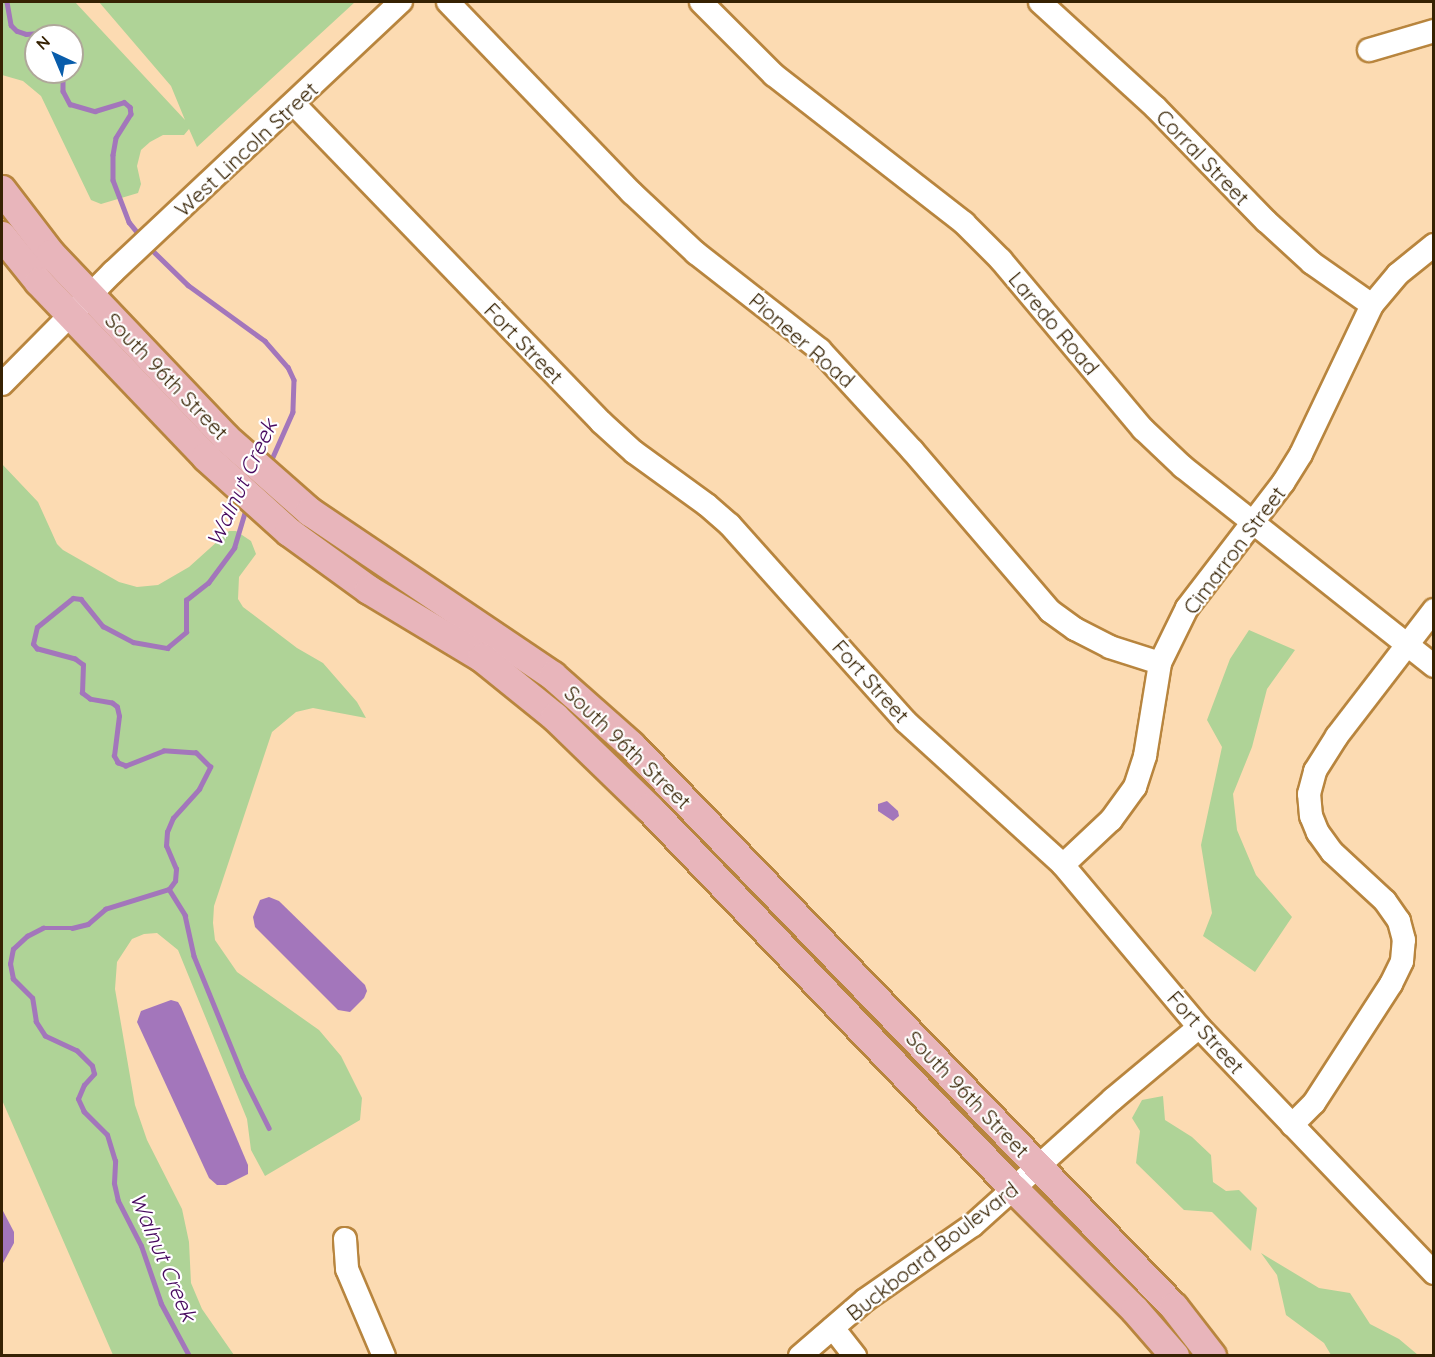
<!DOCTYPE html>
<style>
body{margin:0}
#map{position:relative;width:1435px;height:1357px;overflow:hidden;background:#fcdbb2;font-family:Quicksand,sans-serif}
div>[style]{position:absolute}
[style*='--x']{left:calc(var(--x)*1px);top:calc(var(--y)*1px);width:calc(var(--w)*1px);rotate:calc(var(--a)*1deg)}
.green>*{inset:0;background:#afd397}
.water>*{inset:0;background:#a376bb}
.stream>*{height:4.5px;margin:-2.25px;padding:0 2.25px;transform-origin:2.25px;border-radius:2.25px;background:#a376bb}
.roads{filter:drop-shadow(2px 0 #b8853e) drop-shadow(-2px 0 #b8853e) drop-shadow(0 2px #b8853e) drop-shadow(0 -2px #b8853e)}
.minor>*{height:22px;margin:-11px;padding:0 11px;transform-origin:11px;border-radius:11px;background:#fff}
.major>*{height:28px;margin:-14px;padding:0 14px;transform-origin:14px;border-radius:14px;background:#e8b5bb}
span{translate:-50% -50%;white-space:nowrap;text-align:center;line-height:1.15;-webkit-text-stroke:4.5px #fff;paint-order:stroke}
.street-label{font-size:21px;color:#362203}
.water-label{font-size:22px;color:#47095f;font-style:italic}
.frame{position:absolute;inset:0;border:3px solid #362203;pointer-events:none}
.north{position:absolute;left:24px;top:24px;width:60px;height:60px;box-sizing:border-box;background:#fff;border:2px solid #afa79a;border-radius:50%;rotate:316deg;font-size:16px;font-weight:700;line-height:24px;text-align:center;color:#362203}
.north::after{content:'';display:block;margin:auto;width:21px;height:27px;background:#095dab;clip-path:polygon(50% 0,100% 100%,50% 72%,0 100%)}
</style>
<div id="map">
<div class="green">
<i style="clip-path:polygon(evenodd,2px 2px,75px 2px,185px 120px,171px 86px,99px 2px,355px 2px,197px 147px,189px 129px,184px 135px,163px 135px,150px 142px,141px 150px,137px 166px,141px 184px,138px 193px,101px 204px,91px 200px,41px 96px,23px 81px,2px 75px,2px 2px,36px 36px,72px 36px,72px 72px,36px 72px,36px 36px)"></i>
<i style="clip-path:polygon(2px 464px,38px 502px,57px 544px,63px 550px,119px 582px,137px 587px,158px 585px,189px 567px,229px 531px,236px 531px,251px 541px,256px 554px,239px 577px,238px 599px,243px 607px,297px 648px,323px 663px,357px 702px,366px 718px,313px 708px,296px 712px,272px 732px,214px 906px,213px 923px,215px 940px,237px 972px,319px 1030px,341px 1056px,362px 1098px,360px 1120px,265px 1176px,251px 1150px,247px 1119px,178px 950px,157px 933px,144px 934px,132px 939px,117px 962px,115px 989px,135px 1105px,147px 1140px,182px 1209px,189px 1242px,191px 1283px,202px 1309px,234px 1355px,113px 1355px,2px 1100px)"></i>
<i style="clip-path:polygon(1249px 630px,1295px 650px,1267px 689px,1252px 747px,1233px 794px,1237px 830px,1256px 875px,1292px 917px,1255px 972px,1203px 936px,1212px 913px,1201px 845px,1222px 747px,1207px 720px,1230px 659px)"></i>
<i style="clip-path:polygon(1163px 1096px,1165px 1120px,1192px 1137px,1211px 1155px,1213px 1182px,1226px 1191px,1239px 1190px,1257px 1208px,1251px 1251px,1212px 1212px,1184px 1210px,1136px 1163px,1140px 1131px,1132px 1118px,1142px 1100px)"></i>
<i style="clip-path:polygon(1261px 1253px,1319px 1288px,1350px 1293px,1370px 1324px,1399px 1339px,1418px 1355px,1331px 1355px,1324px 1343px,1286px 1315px,1277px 1275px)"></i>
</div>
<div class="water">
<i style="clip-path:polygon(887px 801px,898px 811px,899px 816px,893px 821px,878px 811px,878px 804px)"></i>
<i style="clip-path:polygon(269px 897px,279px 901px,365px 985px,367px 991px,364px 998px,350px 1012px,338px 1010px,255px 927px,253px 917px,260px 900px)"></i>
<i style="clip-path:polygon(171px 1000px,178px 1002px,181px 1007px,248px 1165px,248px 1174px,226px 1185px,217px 1185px,209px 1178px,137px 1022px,141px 1011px)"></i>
<i style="clip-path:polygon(2px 1209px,14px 1232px,14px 1243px,2px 1265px)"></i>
</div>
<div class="stream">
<i style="--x:7;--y:2;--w:23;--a:80"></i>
<i style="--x:11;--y:25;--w:8;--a:45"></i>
<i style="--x:17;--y:31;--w:9;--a:18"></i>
<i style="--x:26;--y:34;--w:28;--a:-4"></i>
<i style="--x:54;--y:32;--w:6;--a:45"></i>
<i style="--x:63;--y:72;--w:19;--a:90"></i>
<i style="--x:63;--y:91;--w:15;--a:62"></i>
<i style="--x:70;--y:104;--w:26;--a:16"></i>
<i style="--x:95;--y:111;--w:30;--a:-17"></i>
<i style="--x:124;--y:102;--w:8;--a:40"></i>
<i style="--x:130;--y:107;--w:7;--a:82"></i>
<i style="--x:131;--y:114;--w:28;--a:122"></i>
<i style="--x:116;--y:138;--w:17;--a:100"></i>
<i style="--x:113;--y:155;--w:25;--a:90"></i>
<i style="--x:113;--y:180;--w:45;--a:69.1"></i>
<i style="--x:129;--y:222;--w:19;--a:51"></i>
<i style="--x:148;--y:246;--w:56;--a:44.3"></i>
<i style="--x:188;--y:285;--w:95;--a:36"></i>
<i style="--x:265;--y:341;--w:35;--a:49"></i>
<i style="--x:288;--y:367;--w:14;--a:65"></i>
<i style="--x:294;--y:380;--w:32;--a:92"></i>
<i style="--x:293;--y:412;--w:57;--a:113.9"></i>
<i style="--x:169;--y:889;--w:31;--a:58"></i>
<i style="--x:185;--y:915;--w:42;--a:77.6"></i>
<i style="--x:194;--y:956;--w:130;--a:67.8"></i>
<i style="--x:243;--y:1076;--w:58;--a:63.4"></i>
<i style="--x:189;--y:1356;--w:59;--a:-118.3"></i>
<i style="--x:161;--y:1304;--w:61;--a:-109"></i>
<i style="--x:141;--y:1246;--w:51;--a:-117.1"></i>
<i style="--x:118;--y:1201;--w:18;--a:-103"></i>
<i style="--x:114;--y:1183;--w:22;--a:-87"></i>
<i style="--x:115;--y:1161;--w:27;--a:-107"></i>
<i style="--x:107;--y:1135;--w:33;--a:-135"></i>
<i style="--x:84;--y:1112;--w:14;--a:-115"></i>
<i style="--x:78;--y:1099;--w:15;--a:-67"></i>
<i style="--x:84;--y:1085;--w:15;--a:-48"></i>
<i style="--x:94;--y:1074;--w:8;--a:-104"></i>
<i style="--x:92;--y:1066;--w:21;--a:-135"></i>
<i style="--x:77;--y:1051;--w:35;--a:-155"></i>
<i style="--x:45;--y:1036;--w:17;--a:-123"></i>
<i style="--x:36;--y:1022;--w:24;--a:-99"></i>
<i style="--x:32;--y:998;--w:27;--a:-135"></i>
<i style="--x:13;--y:979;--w:15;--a:-101"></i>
<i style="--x:10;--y:964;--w:15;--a:-79"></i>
<i style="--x:13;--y:949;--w:19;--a:-43"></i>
<i style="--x:27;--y:936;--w:18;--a:-27"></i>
<i style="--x:43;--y:928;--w:29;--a:0"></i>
<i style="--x:72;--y:928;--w:16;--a:-14"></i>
<i style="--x:88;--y:924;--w:23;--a:-41"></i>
<i style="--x:105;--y:909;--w:67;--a:-17.4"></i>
<i style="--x:169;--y:889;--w:10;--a:-53"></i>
<i style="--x:175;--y:881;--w:12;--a:-85"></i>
<i style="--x:176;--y:869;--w:25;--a:-113"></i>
<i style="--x:166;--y:846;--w:14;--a:-86"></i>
<i style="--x:167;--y:832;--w:15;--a:-67"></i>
<i style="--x:173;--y:818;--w:39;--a:-48"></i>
<i style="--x:199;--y:789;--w:25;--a:-63"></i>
<i style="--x:210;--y:767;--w:20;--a:-135"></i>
<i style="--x:196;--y:753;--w:32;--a:-176"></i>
<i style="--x:164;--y:751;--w:41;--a:158.5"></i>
<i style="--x:126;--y:766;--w:9;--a:-159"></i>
<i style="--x:118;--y:763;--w:8;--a:-120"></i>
<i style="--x:114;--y:756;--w:40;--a:-82.9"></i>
<i style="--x:119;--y:716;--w:9;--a:-103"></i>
<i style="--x:117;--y:707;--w:6;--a:-141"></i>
<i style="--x:112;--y:703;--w:22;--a:-170"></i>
<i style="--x:90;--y:699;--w:10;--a:-143"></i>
<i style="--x:82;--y:693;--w:28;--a:-88"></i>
<i style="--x:83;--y:665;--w:10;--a:-143"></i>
<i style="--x:75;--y:659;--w:39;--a:-165"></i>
<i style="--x:37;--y:649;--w:6;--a:-129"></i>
<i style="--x:33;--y:644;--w:17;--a:-77"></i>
<i style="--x:37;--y:627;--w:46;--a:-38.9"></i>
<i style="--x:73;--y:598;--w:8;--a:7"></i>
<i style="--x:81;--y:599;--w:35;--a:51"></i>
<i style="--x:103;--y:626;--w:34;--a:28"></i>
<i style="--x:133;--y:642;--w:35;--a:10"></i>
<i style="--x:167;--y:648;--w:25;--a:-40"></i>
<i style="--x:186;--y:632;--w:32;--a:-90"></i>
<i style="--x:186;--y:600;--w:28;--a:-38"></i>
<i style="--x:208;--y:583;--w:44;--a:-53.4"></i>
<i style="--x:234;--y:548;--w:42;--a:-73.3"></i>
</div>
<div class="roads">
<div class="minor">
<i style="--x:448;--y:2;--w:265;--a:46.1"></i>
<i style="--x:632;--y:193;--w:88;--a:43.2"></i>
<i style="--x:696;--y:253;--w:157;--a:38"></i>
<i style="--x:820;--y:350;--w:136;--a:47.4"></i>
<i style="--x:912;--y:450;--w:212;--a:49.4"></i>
<i style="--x:1050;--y:611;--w:31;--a:36"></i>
<i style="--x:1075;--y:629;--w:39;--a:27"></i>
<i style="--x:1110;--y:647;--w:52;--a:17.7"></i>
<i style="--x:701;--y:2;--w:103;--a:45"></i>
<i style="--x:774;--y:75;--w:241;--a:37.9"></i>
<i style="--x:964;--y:223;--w:52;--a:45"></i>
<i style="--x:1001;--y:260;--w:221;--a:50"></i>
<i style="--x:1143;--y:429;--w:55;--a:43.5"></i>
<i style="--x:1183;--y:467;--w:320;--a:38.4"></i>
<i style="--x:1040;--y:2;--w:156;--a:42.4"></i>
<i style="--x:1155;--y:107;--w:159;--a:45.8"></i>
<i style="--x:1266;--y:221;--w:62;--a:42.4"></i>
<i style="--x:1312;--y:263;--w:73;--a:35"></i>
<i style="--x:1369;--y:50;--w:68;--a:-16.3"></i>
<i style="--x:294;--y:104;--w:442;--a:46"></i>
<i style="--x:601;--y:422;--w:45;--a:42.3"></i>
<i style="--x:634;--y:452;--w:90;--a:36"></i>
<i style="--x:707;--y:505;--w:30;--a:41"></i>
<i style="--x:730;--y:525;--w:263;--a:48.2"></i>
<i style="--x:905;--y:721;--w:214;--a:42.3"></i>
<i style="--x:1063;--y:865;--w:212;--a:50"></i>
<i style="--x:1199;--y:1027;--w:340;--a:46.3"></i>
<i style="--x:2;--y:384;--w:158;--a:-45.3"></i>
<i style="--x:113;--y:272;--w:395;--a:-43.2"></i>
<i style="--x:1063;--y:865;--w:66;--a:-43.2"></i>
<i style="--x:1111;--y:820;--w:41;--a:-54"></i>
<i style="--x:1135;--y:787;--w:33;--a:-72"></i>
<i style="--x:1145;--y:756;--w:94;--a:-80.8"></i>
<i style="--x:1160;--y:663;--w:61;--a:-63.9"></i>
<i style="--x:1187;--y:608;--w:158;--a:-52.5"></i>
<i style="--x:1283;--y:483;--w:34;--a:-58"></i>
<i style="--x:1301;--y:454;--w:165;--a:-64.5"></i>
<i style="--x:1372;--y:305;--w:40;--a:-50"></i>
<i style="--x:1398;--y:274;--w:46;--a:-38.9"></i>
<i style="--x:1292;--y:1125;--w:31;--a:-45"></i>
<i style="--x:1314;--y:1103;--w:142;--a:-57.1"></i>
<i style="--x:1391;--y:984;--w:25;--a:-64"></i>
<i style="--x:1402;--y:961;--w:21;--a:-85"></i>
<i style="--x:1404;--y:940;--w:20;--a:-105"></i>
<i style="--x:1399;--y:921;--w:24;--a:-125"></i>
<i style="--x:1385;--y:901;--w:72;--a:-137.2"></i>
<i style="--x:1332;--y:852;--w:24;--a:-126"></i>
<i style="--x:1318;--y:833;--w:18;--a:-112"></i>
<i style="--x:1311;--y:816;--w:22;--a:-95"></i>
<i style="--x:1309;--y:794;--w:24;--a:-75"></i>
<i style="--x:1315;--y:771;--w:41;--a:-57.8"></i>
<i style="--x:1337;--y:736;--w:159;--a:-52.4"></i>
<i style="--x:345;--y:1239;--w:30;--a:86"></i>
<i style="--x:347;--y:1269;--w:95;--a:67"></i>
<i style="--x:833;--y:1328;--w:36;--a:52"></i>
<i style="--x:800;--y:1356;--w:86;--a:-40.7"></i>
<i style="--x:865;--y:1300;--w:131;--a:-34.8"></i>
<i style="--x:973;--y:1225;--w:188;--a:-42"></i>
<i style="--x:1113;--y:1099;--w:112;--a:-39.9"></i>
</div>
<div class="major">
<i style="--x:2;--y:190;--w:81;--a:52.6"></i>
<i style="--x:51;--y:254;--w:254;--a:46.4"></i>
<i style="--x:226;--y:438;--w:112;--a:41.4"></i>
<i style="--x:310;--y:512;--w:293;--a:34"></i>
<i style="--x:553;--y:676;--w:104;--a:41.5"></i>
<i style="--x:631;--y:745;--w:781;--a:45.99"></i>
<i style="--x:1174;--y:1307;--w:62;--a:52.2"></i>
<i style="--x:2;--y:236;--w:59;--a:51.2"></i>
<i style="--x:39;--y:282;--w:242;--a:46.3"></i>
<i style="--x:206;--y:457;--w:112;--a:42.1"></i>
<i style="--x:289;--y:532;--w:99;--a:35.9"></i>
<i style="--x:369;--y:590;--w:132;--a:31"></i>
<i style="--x:482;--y:658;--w:94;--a:38.9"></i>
<i style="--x:555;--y:717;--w:131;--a:44.1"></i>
<i style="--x:649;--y:808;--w:528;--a:46.23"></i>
<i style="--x:1014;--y:1189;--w:171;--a:45"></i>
<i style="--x:1135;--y:1310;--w:61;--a:49"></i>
</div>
</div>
<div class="street-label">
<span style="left:246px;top:149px;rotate:-43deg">West Lincoln Street</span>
<span style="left:1203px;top:157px;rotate:46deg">Corral Street</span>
<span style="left:1054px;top:323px;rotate:50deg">Laredo Road</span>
<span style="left:802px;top:340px;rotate:41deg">Pioneer Road</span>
<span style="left:524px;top:343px;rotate:46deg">Fort Street</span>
<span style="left:167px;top:376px;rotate:46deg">South 96th Street</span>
<span style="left:1234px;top:550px;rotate:-53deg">Cimarron Street</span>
<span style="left:871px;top:681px;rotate:48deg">Fort Street</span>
<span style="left:628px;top:747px;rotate:44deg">South 96th Street</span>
<span style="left:1206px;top:1032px;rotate:48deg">Fort Street</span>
<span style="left:968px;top:1094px;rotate:46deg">South 96th Street</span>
<span style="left:932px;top:1251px;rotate:-38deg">Buckboard Boulevard</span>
</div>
<div class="water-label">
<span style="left:242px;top:483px;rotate:-65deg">Walnut Creek</span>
<span style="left:163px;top:1257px;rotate:67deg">Walnut Creek</span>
</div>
<div class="frame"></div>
<div class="north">N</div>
</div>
